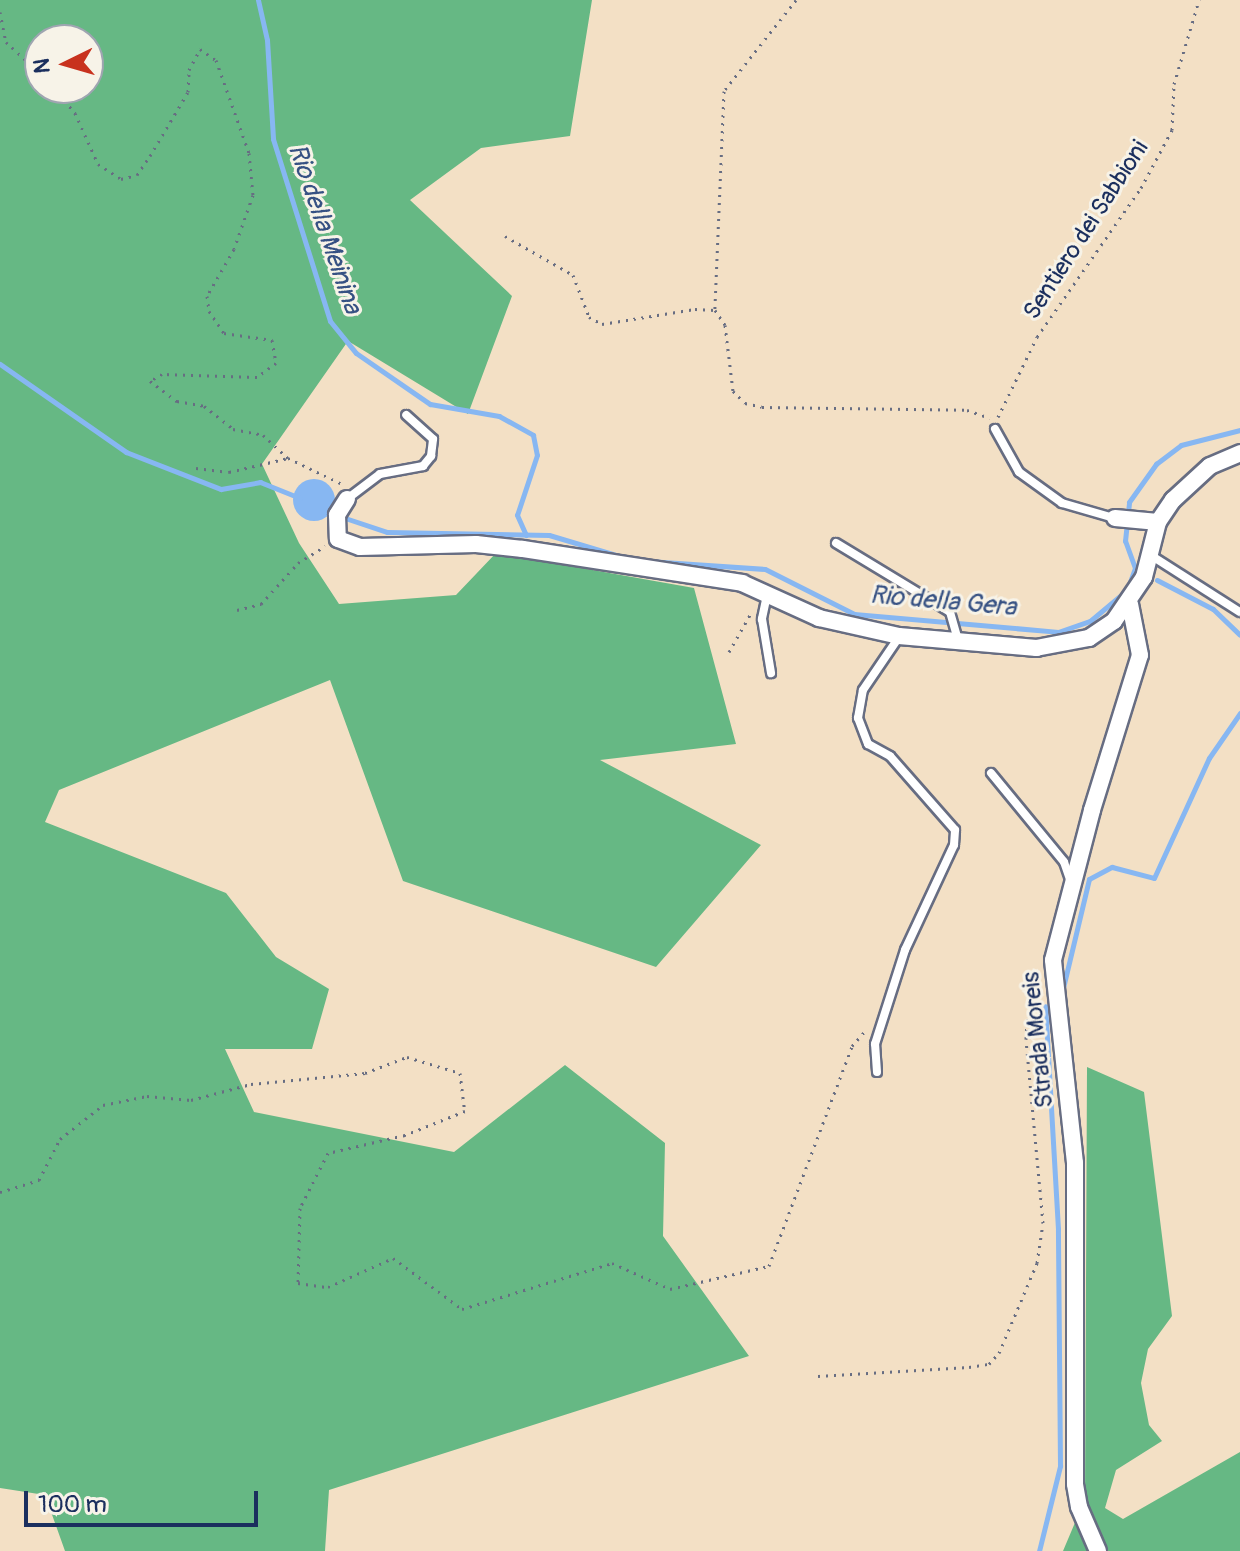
<!DOCTYPE html>
<style>
body{margin:0}
#map{position:relative;width:1240px;height:1551px;overflow:hidden;background:#f3e0c5;font-family:Pangolin,sans-serif}
div>[style]{position:absolute}
[style*='--x']{left:calc(var(--x)*1px);top:calc(var(--y)*1px);width:calc(var(--w)*1px);rotate:calc(var(--a)*1deg)}
.forest>*{inset:0;background:#66b884}
.water>*{inset:0;background:#87b7f2}
.round{border-radius:50%}
.stream>*{height:5px;margin:-2.5px;padding:0 2.5px;transform-origin:2.5px;border-radius:2.5px;background:#87b7f2}
.path>*{height:3px;margin-top:-1.5px;transform-origin:0;background:repeating-linear-gradient(90deg,#676d82 0 2px,transparent 0 8px)}
.roads{filter:drop-shadow(2px 0 #676d82) drop-shadow(-2px 0 #676d82) drop-shadow(0 2px #676d82) drop-shadow(0 -2px #676d82)}
.service>*{height:8px;margin:-4px;padding:0 4px;transform-origin:4px;border-radius:4px;background:#fff}
.minor>*{height:16px;margin:-8px;padding:0 8px;transform-origin:8px;border-radius:8px;background:#fff}
span{translate:-50% -50%;white-space:nowrap;text-align:center;line-height:1.15;-webkit-text-stroke:6px #f7f3e8;paint-order:stroke}
.street-label{font-size:24px;color:#1b2f5e}
.water-label{font-size:26px;color:#365183;font-style:italic}
.north{position:absolute;left:24px;top:24px;width:80px;height:80px;box-sizing:border-box;background:#f7f3e8;border:2px solid #9fa5b1;border-radius:50%;rotate:265deg;font-size:22px;font-weight:700;line-height:32px;text-align:center;color:#1b2f5e}
.north::after{content:'';display:block;margin:auto;width:28px;height:36px;background:#c8321e;clip-path:polygon(50% 0,100% 100%,50% 72%,0 100%)}
.scale{position:absolute;left:24px;top:1491px;width:234px;height:36px;box-sizing:border-box;border:4px solid #1b2f5e;border-top:0;padding-left:10px;font-size:24px;line-height:28px;white-space:nowrap;color:#1b2f5e;-webkit-text-stroke:6px #f7f3e8;paint-order:stroke}
</style>
<div id="map">
<div class="forest">
<i style="clip-path:polygon(evenodd,0 0,592px 0,570px 136px,481px 148px,410px 200px,512px 296px,468px 414px,348px 341px,262px 464px,299px 543px,339px 604px,456px 595px,496px 553px,694px 588px,736px 744px,600px 760px,761px 845px,656px 967px,403px 881px,330px 680px,59px 790px,45px 822px,226px 893px,276px 957px,329px 989px,312px 1049px,225px 1049px,254px 1112px,454px 1152px,565px 1065px,665px 1143px,663px 1236px,749px 1356px,329px 1490px,325px 1551px,65px 1551px,45px 1495px,0 1488px,0 0,40px 40px,88px 40px,88px 88px,40px 88px,40px 40px)"></i>
<i style="clip-path:polygon(1087px 1067px,1144px 1092px,1172px 1316px,1148px 1349px,1141px 1383px,1149px 1425px,1162px 1441px,1116px 1470px,1105px 1508px,1123px 1519px,1240px 1452px,1240px 1551px,1063px 1551px,1085px 1499px)"></i>
</div>
<div class="water">
<i class="round" style="left:293px;top:479px;width:42px;height:42px"></i>
</div>
<div class="stream">
<i style="--x:258;--y:0;--w:41;--a:77.3"></i>
<i style="--x:267;--y:40;--w:99;--a:86.5"></i>
<i style="--x:273;--y:139;--w:191;--a:72.6"></i>
<i style="--x:330;--y:321;--w:41;--a:50.9"></i>
<i style="--x:356;--y:353;--w:90;--a:34.6"></i>
<i style="--x:430;--y:404;--w:70;--a:9.9"></i>
<i style="--x:499;--y:416;--w:39;--a:29"></i>
<i style="--x:533;--y:435;--w:20;--a:79"></i>
<i style="--x:537;--y:455;--w:63;--a:108.4"></i>
<i style="--x:517;--y:515;--w:22;--a:66"></i>
<i style="--x:0;--y:364;--w:154;--a:34.9"></i>
<i style="--x:126;--y:452;--w:102;--a:21.3"></i>
<i style="--x:221;--y:489;--w:40;--a:-10"></i>
<i style="--x:260;--y:482;--w:43;--a:21.8"></i>
<i style="--x:342;--y:517;--w:47;--a:18.4"></i>
<i style="--x:387;--y:532;--w:162;--a:1.1"></i>
<i style="--x:549;--y:535;--w:80;--a:16.6"></i>
<i style="--x:648;--y:561;--w:117;--a:3.9"></i>
<i style="--x:765;--y:569;--w:100;--a:26.8"></i>
<i style="--x:854;--y:614;--w:205;--a:5"></i>
<i style="--x:1058;--y:632;--w:34;--a:-19"></i>
<i style="--x:1090;--y:621;--w:48;--a:-40"></i>
<i style="--x:1127;--y:590;--w:23;--a:-70"></i>
<i style="--x:1135;--y:568;--w:29;--a:-110"></i>
<i style="--x:1125;--y:541;--w:39;--a:-84"></i>
<i style="--x:1129;--y:502;--w:47;--a:-54.6"></i>
<i style="--x:1156;--y:464;--w:31;--a:-37"></i>
<i style="--x:1181;--y:445;--w:61;--a:-14.3"></i>
<i style="--x:1157;--y:580;--w:63;--a:27.4"></i>
<i style="--x:1213;--y:609;--w:37;--a:44"></i>
<i style="--x:1063;--y:988;--w:112;--a:-76.6"></i>
<i style="--x:1089;--y:879;--w:26;--a:-28"></i>
<i style="--x:1112;--y:867;--w:43;--a:14.7"></i>
<i style="--x:1154;--y:878;--w:132;--a:-65.4"></i>
<i style="--x:1209;--y:758;--w:55;--a:-55.4"></i>
<i style="--x:1039;--y:1551;--w:88;--a:-76.1"></i>
<i style="--x:1060;--y:1466;--w:237;--a:-90.5"></i>
<i style="--x:1058;--y:1229;--w:223;--a:-93.3"></i>
</div>
<div class="path">
<i style="--x:796;--y:0;--w:116;--a:128.4"></i>
<i style="--x:724;--y:91;--w:219;--a:92.4"></i>
<i style="--x:715;--y:310;--w:18;--a:56"></i>
<i style="--x:725;--y:325;--w:66;--a:83.1"></i>
<i style="--x:733;--y:391;--w:17;--a:45"></i>
<i style="--x:745;--y:403;--w:17;--a:13"></i>
<i style="--x:762;--y:407;--w:205;--a:0.8"></i>
<i style="--x:967;--y:410;--w:24;--a:19"></i>
<i style="--x:0;--y:12;--w:31;--a:79"></i>
<i style="--x:6;--y:42;--w:46;--a:42.4"></i>
<i style="--x:54;--y:88;--w:33;--a:50"></i>
<i style="--x:75;--y:113;--w:56;--a:65.7"></i>
<i style="--x:98;--y:164;--w:27;--a:33"></i>
<i style="--x:121;--y:179;--w:16;--a:-14"></i>
<i style="--x:137;--y:175;--w:23;--a:-56"></i>
<i style="--x:150;--y:156;--w:74;--a:-59.3"></i>
<i style="--x:188;--y:92;--w:22;--a:-87"></i>
<i style="--x:189;--y:70;--w:24;--a:-62"></i>
<i style="--x:200;--y:49;--w:19;--a:35"></i>
<i style="--x:216;--y:60;--w:99;--a:70.5"></i>
<i style="--x:249;--y:153;--w:42;--a:84.6"></i>
<i style="--x:253;--y:195;--w:57;--a:109.4"></i>
<i style="--x:234;--y:249;--w:54;--a:119.9"></i>
<i style="--x:207;--y:296;--w:15;--a:82"></i>
<i style="--x:209;--y:311;--w:27;--a:56"></i>
<i style="--x:224;--y:333;--w:49;--a:8.3"></i>
<i style="--x:272;--y:340;--w:23;--a:80"></i>
<i style="--x:276;--y:363;--w:24;--a:144"></i>
<i style="--x:257;--y:377;--w:95;--a:-178.2"></i>
<i style="--x:162;--y:374;--w:14;--a:150"></i>
<i style="--x:150;--y:381;--w:34;--a:37"></i>
<i style="--x:177;--y:401;--w:27;--a:10"></i>
<i style="--x:204;--y:406;--w:37;--a:38"></i>
<i style="--x:233;--y:429;--w:31;--a:11"></i>
<i style="--x:263;--y:435;--w:34;--a:43"></i>
<i style="--x:288;--y:458;--w:60;--a:25.7"></i>
<i style="--x:505;--y:236;--w:78;--a:29.8"></i>
<i style="--x:573;--y:275;--w:45;--a:69.1"></i>
<i style="--x:589;--y:317;--w:15;--a:28"></i>
<i style="--x:602;--y:324;--w:94;--a:-9.2"></i>
<i style="--x:695;--y:309;--w:20;--a:3"></i>
<i style="--x:998;--y:417;--w:89;--a:-64"></i>
<i style="--x:1037;--y:337;--w:182;--a:-55.1"></i>
<i style="--x:1141;--y:188;--w:66;--a:-61.9"></i>
<i style="--x:1172;--y:130;--w:46;--a:-87.5"></i>
<i style="--x:1174;--y:84;--w:88;--a:-73.4"></i>
<i style="--x:196;--y:468;--w:33;--a:7"></i>
<i style="--x:229;--y:472;--w:61;--a:-13.3"></i>
<i style="--x:237;--y:610;--w:25;--a:-14"></i>
<i style="--x:261;--y:604;--w:55;--a:-47.9"></i>
<i style="--x:298;--y:563;--w:32;--a:-32"></i>
<i style="--x:729;--y:652;--w:43;--a:-60.4"></i>
<i style="--x:0;--y:1192;--w:41;--a:-17.1"></i>
<i style="--x:39;--y:1180;--w:46;--a:-62.9"></i>
<i style="--x:60;--y:1139;--w:55;--a:-38.3"></i>
<i style="--x:103;--y:1105;--w:45;--a:-11.6"></i>
<i style="--x:147;--y:1096;--w:44;--a:5.2"></i>
<i style="--x:191;--y:1100;--w:62;--a:-14.9"></i>
<i style="--x:251;--y:1084;--w:115;--a:-5.5"></i>
<i style="--x:365;--y:1073;--w:45;--a:-20.9"></i>
<i style="--x:407;--y:1057;--w:55;--a:16.8"></i>
<i style="--x:460;--y:1073;--w:38;--a:83"></i>
<i style="--x:465;--y:1111;--w:65;--a:158.2"></i>
<i style="--x:405;--y:1135;--w:79;--a:166.8"></i>
<i style="--x:328;--y:1153;--w:62;--a:117"></i>
<i style="--x:300;--y:1208;--w:75;--a:91.5"></i>
<i style="--x:298;--y:1283;--w:30;--a:8"></i>
<i style="--x:328;--y:1287;--w:71;--a:-24"></i>
<i style="--x:393;--y:1258;--w:86;--a:36.5"></i>
<i style="--x:462;--y:1309;--w:157;--a:-17"></i>
<i style="--x:612;--y:1263;--w:64;--a:24.1"></i>
<i style="--x:670;--y:1289;--w:102;--a:-13.1"></i>
<i style="--x:769;--y:1266;--w:235;--a:-69.3"></i>
<i style="--x:852;--y:1046;--w:21;--a:-49"></i>
<i style="--x:818;--y:1376;--w:151;--a:-3.4"></i>
<i style="--x:969;--y:1367;--w:20;--a:-9"></i>
<i style="--x:989;--y:1364;--w:15;--a:-48"></i>
<i style="--x:999;--y:1353;--w:98;--a:-67.1"></i>
<i style="--x:1037;--y:1263;--w:40;--a:-81.5"></i>
<i style="--x:1043;--y:1223;--w:185;--a:-95.3"></i>
<i style="--x:1026;--y:1039;--w:18;--a:-87"></i>
<i style="--x:1027;--y:1021;--w:25;--a:-53"></i>
</div>
<div class="roads">
<div class="service">
<i style="--x:995;--y:429;--w:49;--a:60.8"></i>
<i style="--x:1019;--y:472;--w:53;--a:35.8"></i>
<i style="--x:1062;--y:503;--w:54;--a:16.1"></i>
<i style="--x:347;--y:499;--w:41;--a:-37.1"></i>
<i style="--x:380;--y:474;--w:44;--a:-10.5"></i>
<i style="--x:423;--y:466;--w:13;--a:-51"></i>
<i style="--x:431;--y:456;--w:17;--a:-83"></i>
<i style="--x:433;--y:439;--w:36;--a:-138"></i>
<i style="--x:836;--y:543;--w:133;--a:31.2"></i>
<i style="--x:950;--y:612;--w:26;--a:74"></i>
<i style="--x:1152;--y:556;--w:104;--a:32.5"></i>
<i style="--x:767;--y:595;--w:25;--a:102"></i>
<i style="--x:762;--y:619;--w:55;--a:80.5"></i>
<i style="--x:991;--y:773;--w:115;--a:50.6"></i>
<i style="--x:1064;--y:862;--w:18;--a:71"></i>
<i style="--x:877;--y:1072;--w:28;--a:-94"></i>
<i style="--x:875;--y:1044;--w:99;--a:-72.3"></i>
<i style="--x:905;--y:950;--w:116;--a:-65"></i>
<i style="--x:954;--y:845;--w:15;--a:-86"></i>
<i style="--x:955;--y:830;--w:98;--a:-131.3"></i>
<i style="--x:890;--y:756;--w:25;--a:-151"></i>
<i style="--x:868;--y:744;--w:28;--a:-111"></i>
<i style="--x:858;--y:718;--w:28;--a:-80"></i>
<i style="--x:863;--y:690;--w:64;--a:-55.8"></i>
</div>
<div class="minor">
<i style="--x:347;--y:499;--w:19;--a:122"></i>
<i style="--x:337;--y:515;--w:24;--a:88"></i>
<i style="--x:338;--y:539;--w:23;--a:20"></i>
<i style="--x:360;--y:547;--w:116;--a:-1.5"></i>
<i style="--x:476;--y:544;--w:47;--a:6.1"></i>
<i style="--x:523;--y:549;--w:222;--a:8.8"></i>
<i style="--x:742;--y:583;--w:85;--a:24.4"></i>
<i style="--x:819;--y:618;--w:82;--a:12.7"></i>
<i style="--x:899;--y:636;--w:138;--a:5"></i>
<i style="--x:1036;--y:648;--w:54;--a:-10.7"></i>
<i style="--x:1089;--y:638;--w:30;--a:-34"></i>
<i style="--x:1114;--y:621;--w:53;--a:-55.7"></i>
<i style="--x:1144;--y:577;--w:57;--a:-75.7"></i>
<i style="--x:1158;--y:522;--w:27;--a:-56"></i>
<i style="--x:1173;--y:500;--w:50;--a:-42.6"></i>
<i style="--x:1210;--y:466;--w:33;--a:-23"></i>
<i style="--x:1115;--y:518;--w:43;--a:5.3"></i>
<i style="--x:1098;--y:1551;--w:48;--a:-113.4"></i>
<i style="--x:1079;--y:1507;--w:23;--a:-100"></i>
<i style="--x:1075;--y:1484;--w:321;--a:-90"></i>
<i style="--x:1075;--y:1163;--w:204;--a:-96.2"></i>
<i style="--x:1053;--y:960;--w:155;--a:-75.4"></i>
<i style="--x:1092;--y:810;--w:162;--a:-72.8"></i>
<i style="--x:1140;--y:655;--w:52;--a:-101.1"></i>
</div>
</div>
<div class="street-label">
<span style="left:1086px;top:230px;rotate:-57deg">Sentiero dei Sabbioni</span>
<span style="left:1038px;top:1040px;rotate:-96deg">Strada Moreis</span>
</div>
<div class="water-label">
<span style="left:324px;top:229px;rotate:71deg">Rio della Meinina</span>
<span style="left:943px;top:602px;rotate:5deg">Rio della Gera</span>
</div>
<div class="north">N</div>
<div class="scale">100 m</div>
</div>
